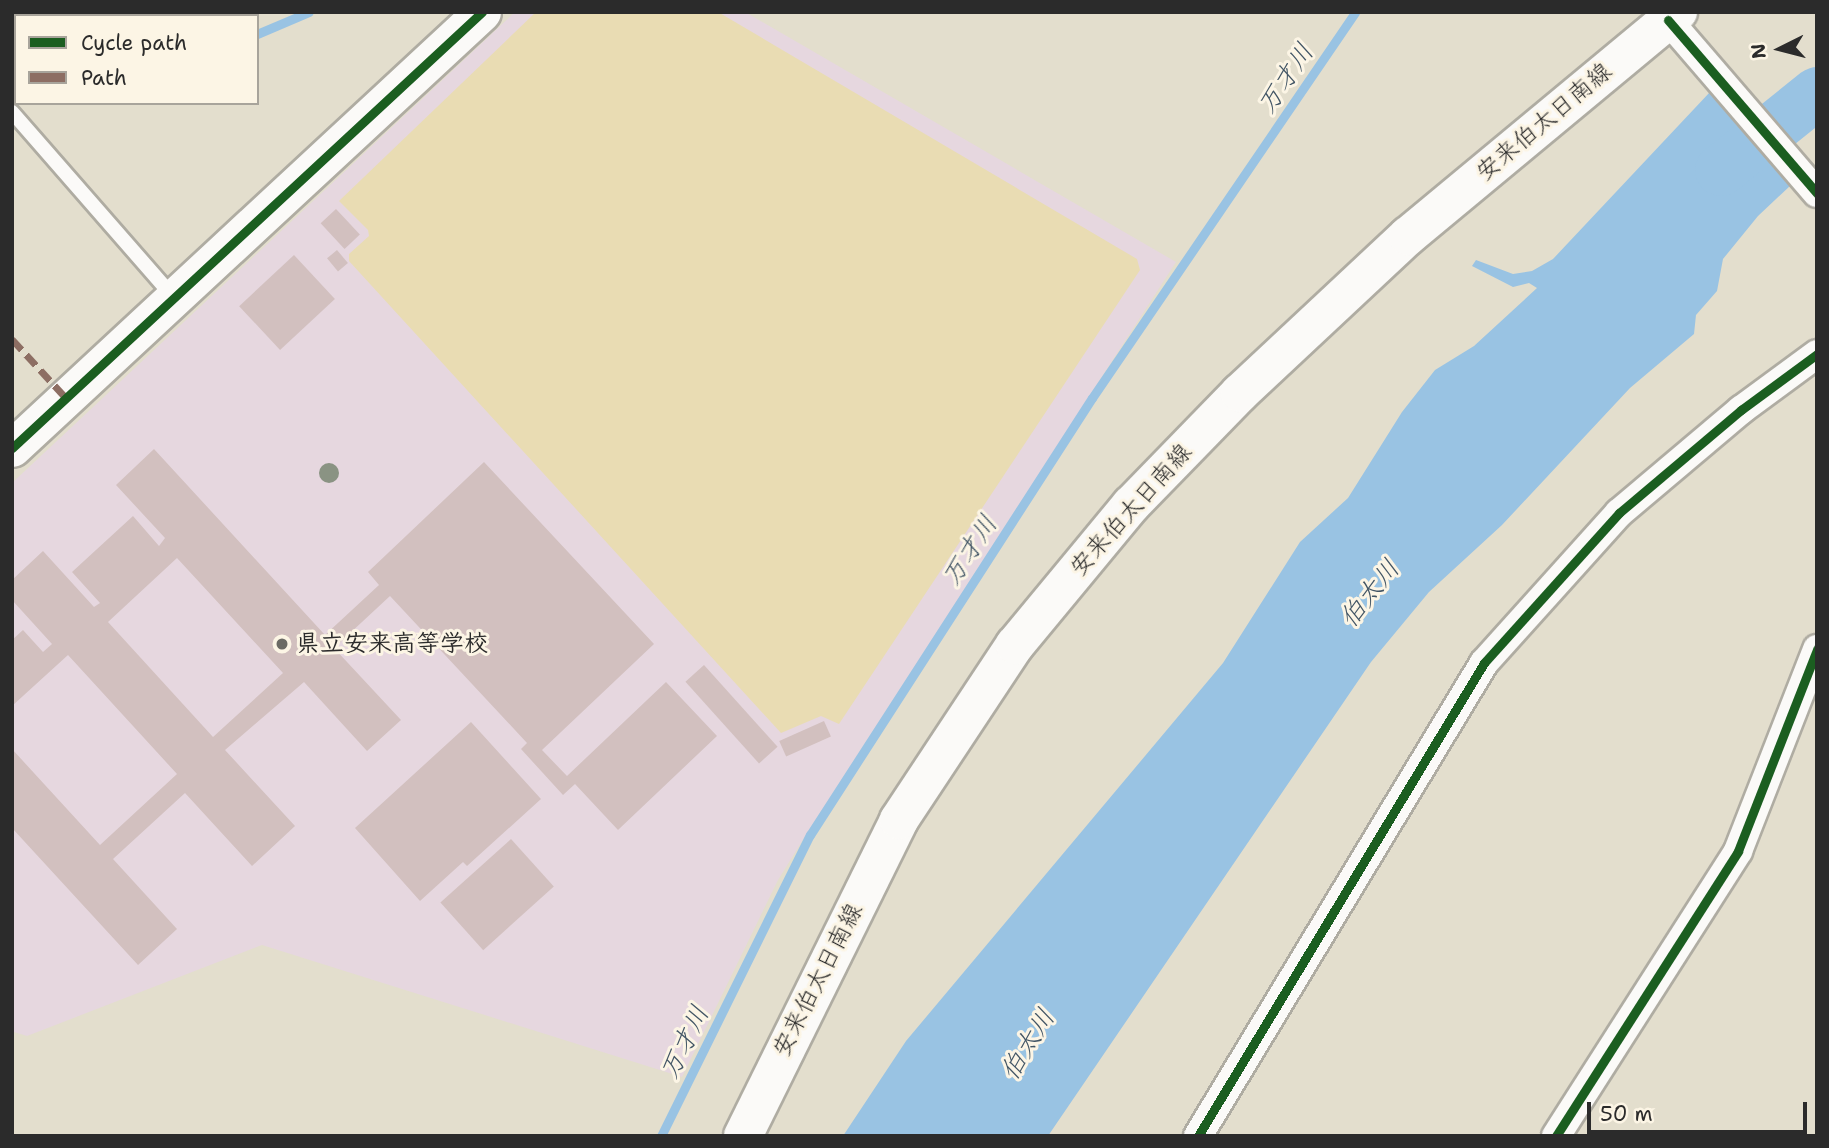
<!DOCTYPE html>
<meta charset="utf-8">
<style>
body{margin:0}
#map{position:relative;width:1829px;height:1148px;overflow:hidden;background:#e3decd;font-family:"Shantell Sans","Klee One",sans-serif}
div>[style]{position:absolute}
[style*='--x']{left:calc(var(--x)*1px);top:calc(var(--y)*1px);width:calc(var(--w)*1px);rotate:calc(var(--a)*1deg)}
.built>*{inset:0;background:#e6d7df}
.sand>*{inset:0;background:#e9dcb3}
.water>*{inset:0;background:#99c3e3}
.stream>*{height:9px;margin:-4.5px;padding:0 4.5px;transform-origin:4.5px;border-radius:4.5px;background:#99c3e3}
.river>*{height:52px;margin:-26px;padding:0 26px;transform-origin:26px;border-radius:26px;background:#99c3e3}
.building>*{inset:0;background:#d2c0bf;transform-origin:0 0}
.roads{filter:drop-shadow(2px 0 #afaca2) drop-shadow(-2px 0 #afaca2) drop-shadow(0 2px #afaca2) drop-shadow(0 -2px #afaca2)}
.service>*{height:14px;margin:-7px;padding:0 7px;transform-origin:7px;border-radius:7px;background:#fbfaf8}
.minor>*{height:28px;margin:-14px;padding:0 14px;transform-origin:14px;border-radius:14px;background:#fbfaf8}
.tertiary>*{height:37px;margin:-18.5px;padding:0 18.5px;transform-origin:18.5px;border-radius:18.5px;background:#fbfaf8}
.primary>*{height:38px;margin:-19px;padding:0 19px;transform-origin:19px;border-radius:19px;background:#fbfaf8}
.quiet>*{height:7px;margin-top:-3.5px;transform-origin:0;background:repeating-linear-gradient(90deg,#8d6e63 0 14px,transparent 0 21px)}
.cycleway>*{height:9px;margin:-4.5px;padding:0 4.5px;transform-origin:4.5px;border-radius:4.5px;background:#1b5e20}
.trees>*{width:20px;height:20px;margin:-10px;border-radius:50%;background:#8a9383}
.dots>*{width:19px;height:19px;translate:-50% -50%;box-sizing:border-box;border:4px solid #fcf5e5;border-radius:50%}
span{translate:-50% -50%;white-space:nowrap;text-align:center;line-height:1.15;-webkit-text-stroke:6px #fcf5e5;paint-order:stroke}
.street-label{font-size:24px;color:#2b2b2b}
.poi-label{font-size:24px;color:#2b2b2b;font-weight:700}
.left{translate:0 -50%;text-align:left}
.water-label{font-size:26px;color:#425565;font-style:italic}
.frame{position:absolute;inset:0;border:14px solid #2b2b2b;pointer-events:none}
.legend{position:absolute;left:14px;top:14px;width:245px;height:91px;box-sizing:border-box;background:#fcf5e5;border:2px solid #a8a49b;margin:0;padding:9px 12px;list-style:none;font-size:21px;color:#2b2b2b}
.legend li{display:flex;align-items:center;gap:14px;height:35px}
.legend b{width:35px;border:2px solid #a8a49b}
.north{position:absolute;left:1745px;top:14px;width:70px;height:70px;-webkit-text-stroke:5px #fcf5e5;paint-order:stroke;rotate:264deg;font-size:19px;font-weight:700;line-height:28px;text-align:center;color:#2b2b2b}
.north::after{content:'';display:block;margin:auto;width:24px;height:32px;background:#2b2b2b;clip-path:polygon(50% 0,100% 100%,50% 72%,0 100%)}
.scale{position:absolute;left:1587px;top:1102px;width:220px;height:32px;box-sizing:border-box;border:4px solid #2b2b2b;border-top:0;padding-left:9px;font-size:21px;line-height:24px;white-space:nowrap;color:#2b2b2b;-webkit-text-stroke:5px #fcf5e5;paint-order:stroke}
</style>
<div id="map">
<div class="built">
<i style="clip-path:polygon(515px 12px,745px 12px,1176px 262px,807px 833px,778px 880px,682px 1077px,262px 945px,27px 1036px,14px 1032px,12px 483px)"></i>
</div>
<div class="sand">
<i style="clip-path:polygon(536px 12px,718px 12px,1137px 259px,1140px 270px,839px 724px,821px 716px,781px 733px,349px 261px,349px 254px,369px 236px,368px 230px,339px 201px)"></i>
</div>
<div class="water">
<i style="clip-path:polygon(1710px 92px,1791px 185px,1758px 216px,1723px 259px,1717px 291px,1696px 315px,1694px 334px,1630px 388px,1502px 525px,1429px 592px,1371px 662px,1048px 1136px,843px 1136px,906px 1041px,1223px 663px,1300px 542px,1348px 498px,1402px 412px,1435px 370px,1474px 346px,1537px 288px,1529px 283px,1513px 287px,1472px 266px,1476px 260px,1513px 274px,1532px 271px,1553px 259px)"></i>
</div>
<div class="stream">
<i style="--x:257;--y:34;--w:56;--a:-22.9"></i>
<i style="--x:12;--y:78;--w:4;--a:0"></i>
<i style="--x:661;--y:1136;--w:336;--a:-63.7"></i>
<i style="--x:810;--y:835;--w:520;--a:-57.17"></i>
<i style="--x:1092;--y:398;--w:467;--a:-55.7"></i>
</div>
<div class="river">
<i style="--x:1721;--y:170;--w:123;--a:-38.7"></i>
</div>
<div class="building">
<i style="left:336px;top:209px;width:35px;height:21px;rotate:47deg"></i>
<i style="left:337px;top:250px;width:17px;height:13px;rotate:50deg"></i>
<i style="left:294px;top:255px;width:60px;height:75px;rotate:47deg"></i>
<i style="clip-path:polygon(evenodd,154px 449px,325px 635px,379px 585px,368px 572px,484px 462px,654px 644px,542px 750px,567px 776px,666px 682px,717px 736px,618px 830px,575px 784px,563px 795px,521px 749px,527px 743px,390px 596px,334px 648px,401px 720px,367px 751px,304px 682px,225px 750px,295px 826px,252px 866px,185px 793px,113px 859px,177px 929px,138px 965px,12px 828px,12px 749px,100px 845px,177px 774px,68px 655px,12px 706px,12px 640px,23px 630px,43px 652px,52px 644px,12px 600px,12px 580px,43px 551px,94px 607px,100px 603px,72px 572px,133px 516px,159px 546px,165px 538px,116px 485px,154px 449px,177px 558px,283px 673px,213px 737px,108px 622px,177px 558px)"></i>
<i style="left:704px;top:665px;width:110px;height:25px;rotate:48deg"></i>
<i style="left:824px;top:721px;width:17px;height:49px;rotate:66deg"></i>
<i style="clip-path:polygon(471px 722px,541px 799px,467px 866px,463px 862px,420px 901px,355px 828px)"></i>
<i style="left:511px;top:839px;width:64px;height:95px;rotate:48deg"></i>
</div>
<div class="roads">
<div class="service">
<i style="--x:12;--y:112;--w:247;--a:48.9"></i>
</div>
<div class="minor">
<i style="--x:1668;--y:20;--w:228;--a:49.3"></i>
<i style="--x:1198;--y:1136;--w:553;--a:-58.84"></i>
<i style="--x:1484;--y:663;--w:202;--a:-48"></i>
<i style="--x:1619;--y:513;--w:160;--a:-40.2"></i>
<i style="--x:1741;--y:410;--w:94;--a:-36.4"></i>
<i style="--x:1556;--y:1136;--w:338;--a:-57.4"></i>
<i style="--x:1738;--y:851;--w:217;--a:-68.6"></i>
</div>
<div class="tertiary">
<i style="--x:12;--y:448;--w:641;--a:-42.85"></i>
</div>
<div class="primary">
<i style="--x:743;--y:1136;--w:352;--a:-63.7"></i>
<i style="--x:899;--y:820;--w:210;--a:-56.5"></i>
<i style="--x:1015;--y:645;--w:182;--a:-50.4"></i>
<i style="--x:1131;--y:505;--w:156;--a:-45.8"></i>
<i style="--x:1240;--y:393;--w:230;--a:-43.1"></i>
<i style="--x:1408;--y:236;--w:351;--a:-39.7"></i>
</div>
</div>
<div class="quiet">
<i style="--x:12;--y:339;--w:81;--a:47.5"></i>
</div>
<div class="cycleway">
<i style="--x:1668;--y:20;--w:228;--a:49.3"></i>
<i style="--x:12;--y:448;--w:641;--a:-42.85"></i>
<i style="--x:1198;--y:1136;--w:553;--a:-58.84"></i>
<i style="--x:1484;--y:663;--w:202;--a:-48"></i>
<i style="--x:1619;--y:513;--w:160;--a:-40.2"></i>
<i style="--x:1741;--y:410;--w:94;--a:-36.4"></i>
<i style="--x:1556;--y:1136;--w:338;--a:-57.4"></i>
<i style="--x:1738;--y:851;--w:217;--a:-68.6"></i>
</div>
<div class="trees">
<i style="left:329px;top:473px"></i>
</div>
<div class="dots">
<i style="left:282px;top:644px;background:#6b6a64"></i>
</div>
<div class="street-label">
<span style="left:1544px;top:122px;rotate:-40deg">安来伯太日南線</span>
<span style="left:1131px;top:510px;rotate:-48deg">安来伯太日南線</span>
<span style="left:818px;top:980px;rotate:-63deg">安来伯太日南線</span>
</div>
<div class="poi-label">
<span class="left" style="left:296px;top:644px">県立安来高等学校</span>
</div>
<div class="water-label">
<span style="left:1285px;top:78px;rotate:-56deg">万才川</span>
<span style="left:969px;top:550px;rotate:-57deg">万才川</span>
<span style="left:1369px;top:593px;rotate:-51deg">伯太川</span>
<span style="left:684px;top:1042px;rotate:-64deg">万才川</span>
<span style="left:1027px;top:1044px;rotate:-58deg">伯太川</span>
</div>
<div class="frame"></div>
<ul class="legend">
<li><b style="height:9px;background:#1b5e20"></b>Cycle path</li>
<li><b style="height:9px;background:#8d6e63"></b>Path</li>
</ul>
<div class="north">N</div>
<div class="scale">50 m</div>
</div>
